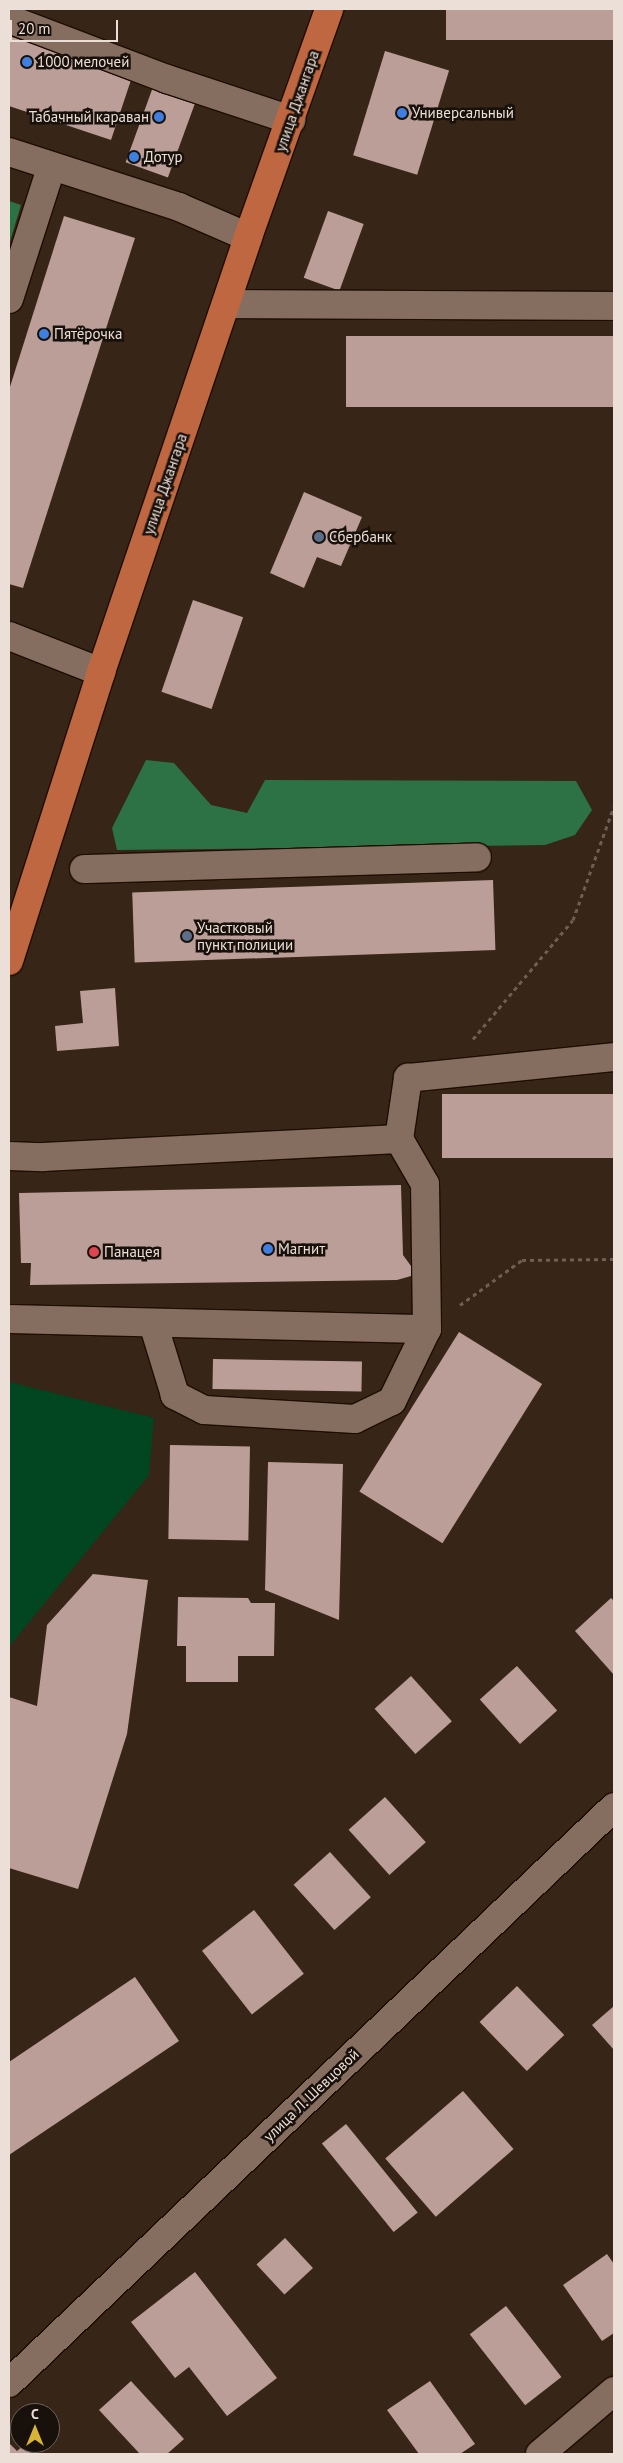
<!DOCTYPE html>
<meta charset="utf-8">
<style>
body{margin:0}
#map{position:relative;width:623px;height:2463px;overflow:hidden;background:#372517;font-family:"PT Sans",sans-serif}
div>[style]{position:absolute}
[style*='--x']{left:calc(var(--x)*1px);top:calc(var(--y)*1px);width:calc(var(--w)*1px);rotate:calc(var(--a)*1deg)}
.green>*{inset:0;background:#024521}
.forest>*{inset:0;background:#2c7245}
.building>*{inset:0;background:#bb9e98;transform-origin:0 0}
.path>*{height:3px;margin-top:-1.5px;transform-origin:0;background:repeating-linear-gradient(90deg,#6f5e52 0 4px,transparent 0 8px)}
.roads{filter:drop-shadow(1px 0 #1e0d03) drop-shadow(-1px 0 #1e0d03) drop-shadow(0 1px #1e0d03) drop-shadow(0 -1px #1e0d03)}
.minor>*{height:28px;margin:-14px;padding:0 14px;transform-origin:14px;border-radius:14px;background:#856e5f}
.major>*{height:28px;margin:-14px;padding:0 14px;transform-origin:14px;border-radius:14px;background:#bf6740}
.dots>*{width:14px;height:14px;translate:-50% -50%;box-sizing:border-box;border:2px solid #18100a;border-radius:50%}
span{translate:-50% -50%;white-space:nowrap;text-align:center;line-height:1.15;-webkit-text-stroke:5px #18100a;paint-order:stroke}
.poi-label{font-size:15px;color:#ecdfd7}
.left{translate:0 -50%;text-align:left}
.right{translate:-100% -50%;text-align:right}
.street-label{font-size:15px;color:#ecdfd7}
.frame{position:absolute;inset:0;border:10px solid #ecdfd7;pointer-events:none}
.north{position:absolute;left:10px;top:2403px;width:50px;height:50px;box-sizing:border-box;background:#18100a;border:1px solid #6d635c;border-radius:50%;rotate:0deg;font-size:14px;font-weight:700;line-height:20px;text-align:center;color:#ecdfd7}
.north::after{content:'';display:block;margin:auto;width:18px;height:22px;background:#d7b434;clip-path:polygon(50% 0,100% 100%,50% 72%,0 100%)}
.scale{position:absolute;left:10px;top:20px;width:108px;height:22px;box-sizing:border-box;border:2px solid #ecdfd7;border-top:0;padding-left:6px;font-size:15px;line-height:18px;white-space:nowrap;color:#ecdfd7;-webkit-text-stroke:4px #18100a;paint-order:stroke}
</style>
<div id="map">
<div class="green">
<i style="clip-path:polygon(9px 1382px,154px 1418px,149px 1475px,9px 1647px)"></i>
</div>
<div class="forest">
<i style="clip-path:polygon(9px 201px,21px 205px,9px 245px)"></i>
<i style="clip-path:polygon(146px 760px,174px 763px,211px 805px,247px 813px,265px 780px,576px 781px,592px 810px,575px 835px,545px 845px,117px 850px,112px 828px)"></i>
</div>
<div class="building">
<i style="left:446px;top:9px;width:168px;height:31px"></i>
<i style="clip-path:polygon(9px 36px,132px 77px,111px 140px,9px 106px)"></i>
<i style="left:385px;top:51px;width:67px;height:109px;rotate:17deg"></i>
<i style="left:153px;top:87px;width:45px;height:80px;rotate:20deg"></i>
<i style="left:328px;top:211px;width:38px;height:71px;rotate:20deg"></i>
<i style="clip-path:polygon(64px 216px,135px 238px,23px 588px,9px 584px,9px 390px)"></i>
<i style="left:614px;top:336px;width:71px;height:268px;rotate:90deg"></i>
<i style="clip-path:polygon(304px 492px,362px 517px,341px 566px,317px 557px,304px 588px,270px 573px)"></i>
<i style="left:193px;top:600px;width:53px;height:97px;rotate:19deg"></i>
<i style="left:493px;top:880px;width:70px;height:361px;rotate:88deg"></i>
<i style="clip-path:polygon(115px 988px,119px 1046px,57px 1051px,55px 1026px,83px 1023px,80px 991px)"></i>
<i style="left:614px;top:1094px;width:64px;height:172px;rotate:90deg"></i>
<i style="clip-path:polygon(401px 1185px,403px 1255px,411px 1266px,411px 1276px,397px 1280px,30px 1285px,31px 1263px,21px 1263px,19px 1193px)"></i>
<i style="left:459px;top:1332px;width:98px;height:188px;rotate:32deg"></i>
<i style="left:213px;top:1359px;width:149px;height:30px;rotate:1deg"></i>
<i style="left:170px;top:1445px;width:80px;height:94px;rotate:1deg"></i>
<i style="clip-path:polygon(268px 1462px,343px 1464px,339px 1620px,265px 1590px)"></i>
<i style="clip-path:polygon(93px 1574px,148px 1580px,127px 1734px,78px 1889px,9px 1868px,9px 1697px,37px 1706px,47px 1625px)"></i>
<i style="clip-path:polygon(178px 1597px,248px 1598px,251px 1603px,275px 1603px,274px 1656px,238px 1656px,238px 1682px,186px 1682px,186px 1646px,177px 1646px)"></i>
<i style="clip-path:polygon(611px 1598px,614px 1601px,614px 1675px,575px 1631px)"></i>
<i style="left:517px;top:1666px;width:60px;height:50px;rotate:48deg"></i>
<i style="left:411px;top:1676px;width:61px;height:49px;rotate:48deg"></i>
<i style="left:385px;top:1797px;width:61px;height:49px;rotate:48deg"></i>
<i style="left:330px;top:1852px;width:61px;height:49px;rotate:48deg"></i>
<i style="left:254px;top:1910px;width:81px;height:66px;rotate:52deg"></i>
<i style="clip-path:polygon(135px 1977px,179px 2041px,9px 2155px,9px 2062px)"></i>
<i style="left:517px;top:1986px;width:68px;height:52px;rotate:46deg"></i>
<i style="clip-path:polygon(614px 2006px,614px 2050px,592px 2025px)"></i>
<i style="left:463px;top:2091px;width:77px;height:103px;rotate:49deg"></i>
<i style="left:346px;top:2124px;width:114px;height:31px;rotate:51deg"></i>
<i style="left:285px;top:2238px;width:41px;height:39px;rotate:47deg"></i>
<i style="clip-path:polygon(607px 2254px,614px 2264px,614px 2333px,602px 2341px,563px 2285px)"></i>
<i style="clip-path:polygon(195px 2272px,277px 2378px,227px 2416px,189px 2367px,175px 2378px,131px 2322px)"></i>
<i style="left:506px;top:2306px;width:90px;height:46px;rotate:52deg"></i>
<i style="clip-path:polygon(131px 2381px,184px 2439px,167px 2454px,140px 2454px,99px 2410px)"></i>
<i style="clip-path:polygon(430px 2381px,475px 2444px,460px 2454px,419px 2454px,387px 2410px)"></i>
<i style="clip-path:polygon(9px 2443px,17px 2451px,24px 2445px,33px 2454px,9px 2454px)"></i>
</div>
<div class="path">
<i style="--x:473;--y:1039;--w:155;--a:-50"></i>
<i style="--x:573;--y:920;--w:121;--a:-70.2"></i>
<i style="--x:460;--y:1305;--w:77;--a:-36"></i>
<i style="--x:522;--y:1260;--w:92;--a:-0.6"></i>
</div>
<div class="roads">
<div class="minor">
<i style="--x:9;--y:19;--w:169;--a:20.8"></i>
<i style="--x:167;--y:79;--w:131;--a:18.3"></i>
<i style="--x:9;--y:152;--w:179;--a:17.9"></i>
<i style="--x:179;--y:207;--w:75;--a:23.5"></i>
<i style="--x:9;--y:299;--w:138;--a:-72.2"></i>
<i style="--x:227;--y:304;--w:387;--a:0.3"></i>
<i style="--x:9;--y:636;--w:99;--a:21.4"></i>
<i style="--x:84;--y:869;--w:393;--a:-1.7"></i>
<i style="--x:399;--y:1139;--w:62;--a:-81.6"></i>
<i style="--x:408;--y:1078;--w:207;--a:-5.8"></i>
<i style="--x:9;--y:1156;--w:34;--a:2"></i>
<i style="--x:43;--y:1157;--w:356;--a:-2.9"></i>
<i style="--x:399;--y:1139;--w:52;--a:60"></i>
<i style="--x:425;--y:1184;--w:145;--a:89.2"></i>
<i style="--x:427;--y:1329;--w:80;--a:115.9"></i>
<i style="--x:392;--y:1401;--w:41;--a:154.1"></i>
<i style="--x:355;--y:1419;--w:151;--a:-176.6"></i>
<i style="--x:204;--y:1410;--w:33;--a:-153"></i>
<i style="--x:175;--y:1395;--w:75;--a:-107"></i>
<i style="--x:9;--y:1319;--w:418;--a:1.4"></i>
<i style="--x:9;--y:2383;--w:835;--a:-43.59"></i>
<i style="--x:540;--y:2454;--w:97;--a:-40.4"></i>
</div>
<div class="major">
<i style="--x:9;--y:961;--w:303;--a:-72.3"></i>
<i style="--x:101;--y:672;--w:459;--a:-71.3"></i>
<i style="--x:248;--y:237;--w:242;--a:-70.4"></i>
</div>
</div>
<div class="dots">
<i style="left:27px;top:62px;background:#3f7fe0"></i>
<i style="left:402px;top:113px;background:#3f7fe0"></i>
<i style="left:159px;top:117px;background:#3f7fe0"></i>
<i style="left:134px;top:157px;background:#3f7fe0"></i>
<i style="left:44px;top:334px;background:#3f7fe0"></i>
<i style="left:319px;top:537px;background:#5c6f8a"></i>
<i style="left:187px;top:936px;background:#5c6f8a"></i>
<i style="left:268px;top:1249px;background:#3f7fe0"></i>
<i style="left:94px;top:1252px;background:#e0444e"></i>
</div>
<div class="poi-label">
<span class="left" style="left:37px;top:62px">1000 мелочей</span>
<span class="left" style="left:412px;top:113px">Универсальный</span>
<span class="right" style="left:149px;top:117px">Табачный караван</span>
<span class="left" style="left:144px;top:157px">Дотур</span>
<span class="left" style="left:54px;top:334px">Пятёрочка</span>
<span class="left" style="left:329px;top:537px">Сбербанк</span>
<span class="left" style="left:197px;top:936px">Участковый<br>пункт полиции</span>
<span class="left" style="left:278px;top:1249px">Магнит</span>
<span class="left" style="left:104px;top:1252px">Панацея</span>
</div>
<div class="street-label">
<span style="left:297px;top:101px;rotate:-71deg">улица Джангара</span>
<span style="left:165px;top:484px;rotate:-71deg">улица Джангара</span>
<span style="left:311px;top:2095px;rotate:-44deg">улица Л. Шевцовой</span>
</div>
<div class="frame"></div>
<div class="north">С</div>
<div class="scale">20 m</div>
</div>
